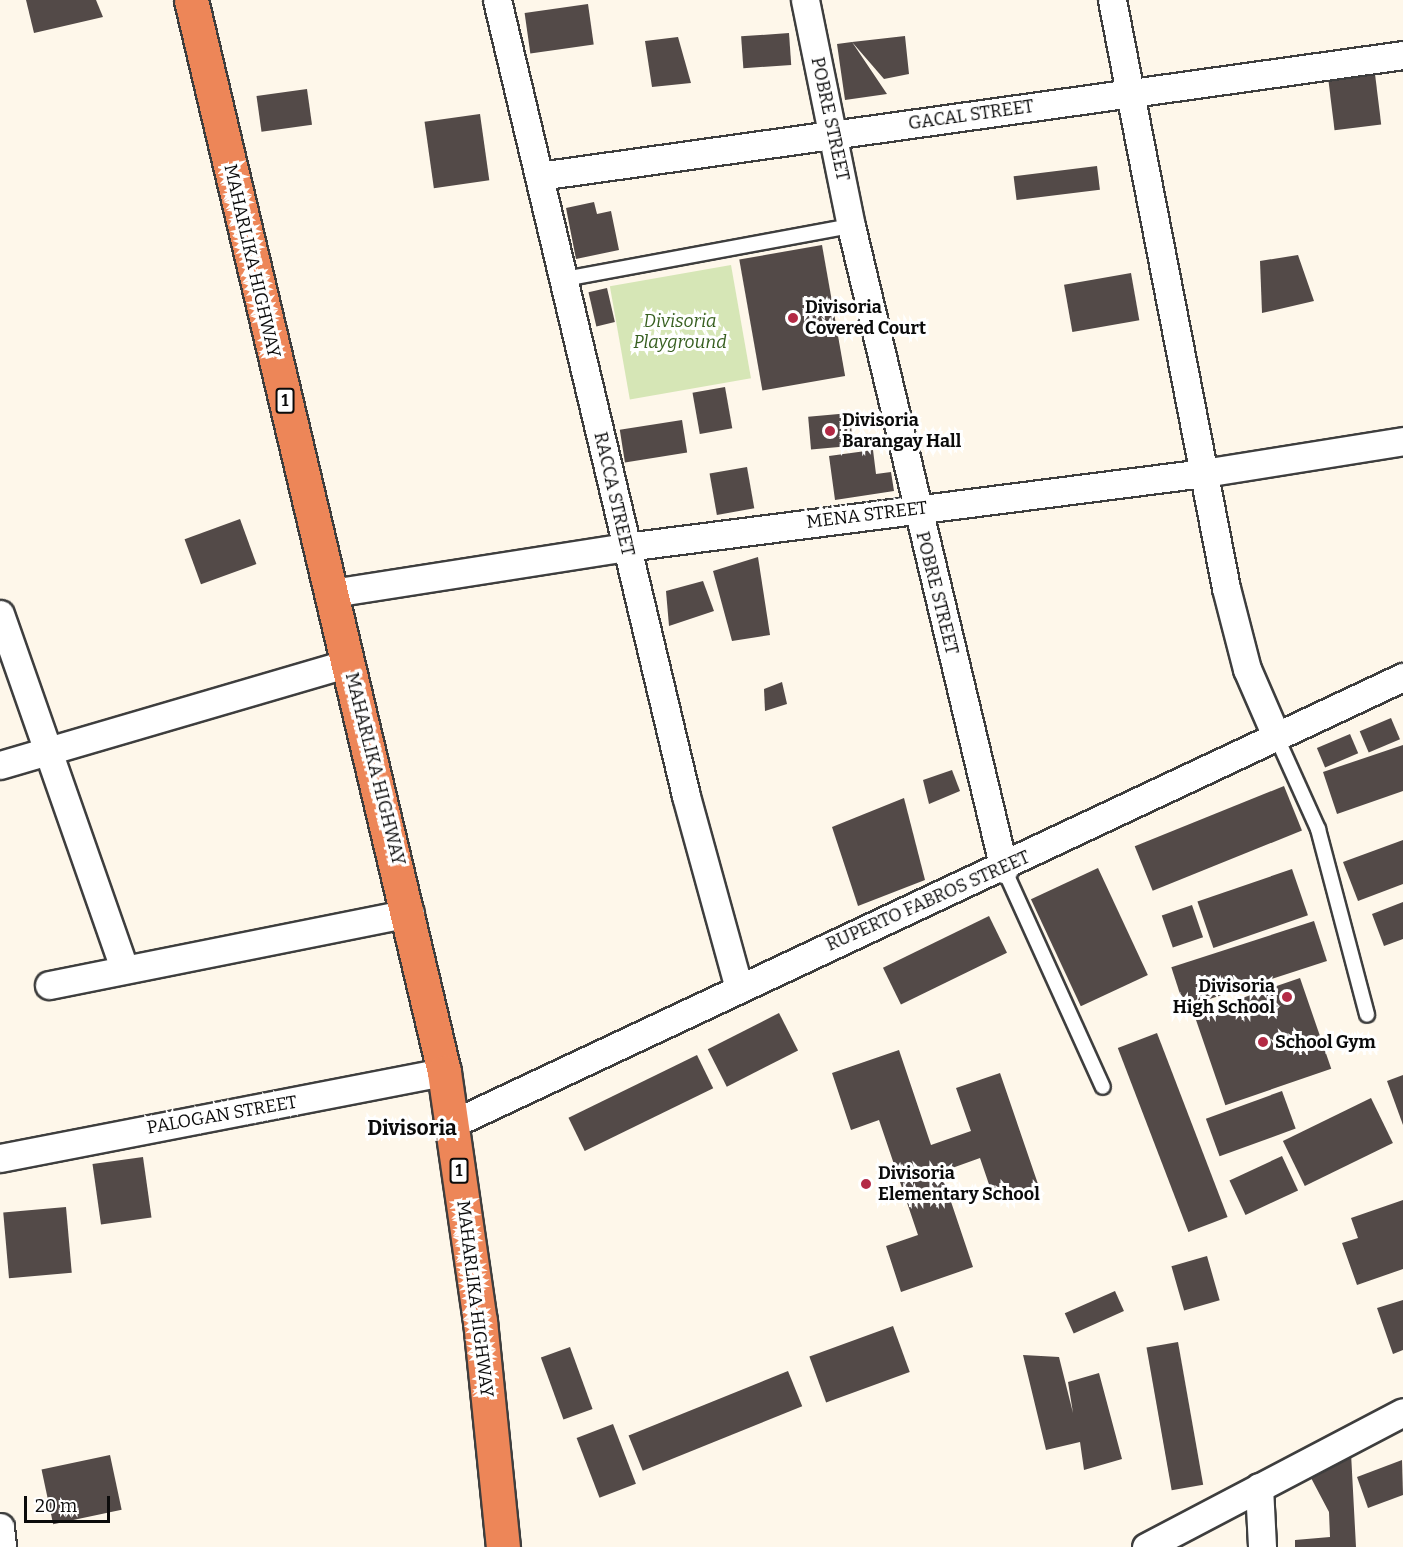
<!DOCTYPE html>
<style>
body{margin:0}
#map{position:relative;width:1403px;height:1547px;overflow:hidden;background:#fef7ea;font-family:Bitter,serif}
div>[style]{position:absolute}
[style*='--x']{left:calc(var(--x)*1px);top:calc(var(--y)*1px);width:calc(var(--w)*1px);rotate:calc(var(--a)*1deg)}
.green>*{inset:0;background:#d6e6b6;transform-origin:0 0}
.building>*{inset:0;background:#534a48;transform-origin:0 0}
.roads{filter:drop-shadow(2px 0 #3e3e3e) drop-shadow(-2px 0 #3e3e3e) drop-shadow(0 2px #3e3e3e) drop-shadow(0 -2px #3e3e3e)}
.lane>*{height:14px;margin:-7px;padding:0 7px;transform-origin:7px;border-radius:7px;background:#fff}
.street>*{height:27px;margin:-13.5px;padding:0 13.5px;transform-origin:13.5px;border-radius:13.5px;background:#fff}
.highway>*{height:33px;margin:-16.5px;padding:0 16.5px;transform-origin:16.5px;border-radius:16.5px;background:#ed8658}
.dots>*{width:16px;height:16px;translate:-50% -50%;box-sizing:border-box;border:3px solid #fff;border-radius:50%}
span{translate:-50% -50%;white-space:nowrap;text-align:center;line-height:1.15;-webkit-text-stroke:6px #fff;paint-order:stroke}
.shield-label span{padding:2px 4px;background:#fff;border:2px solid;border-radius:4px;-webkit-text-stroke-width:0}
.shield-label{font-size:16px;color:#0b0b0b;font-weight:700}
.street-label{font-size:18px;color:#0b0b0b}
.poi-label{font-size:18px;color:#0b0b0b;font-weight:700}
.left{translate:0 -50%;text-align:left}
.right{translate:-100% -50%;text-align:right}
.park-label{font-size:18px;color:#365e1f;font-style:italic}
.quarter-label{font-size:21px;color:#0b0b0b;font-weight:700}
.scale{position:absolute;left:24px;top:1496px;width:86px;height:27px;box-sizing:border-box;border:3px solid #0b0b0b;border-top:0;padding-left:8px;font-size:18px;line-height:21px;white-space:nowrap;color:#0b0b0b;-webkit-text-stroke:4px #fff;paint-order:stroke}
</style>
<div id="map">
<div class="green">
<i style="left:731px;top:265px;width:115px;height:123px;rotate:80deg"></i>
</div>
<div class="building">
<i style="clip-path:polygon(26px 0,96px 0,103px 17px,34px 33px)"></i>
<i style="left:588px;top:4px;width:41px;height:64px;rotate:82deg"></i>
<i style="left:789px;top:33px;width:32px;height:48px;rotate:86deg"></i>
<i style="clip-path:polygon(905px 36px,909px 74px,884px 79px,852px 42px,887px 94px,845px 100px,837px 44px,852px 42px)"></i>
<i style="clip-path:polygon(678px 37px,691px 83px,652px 87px,645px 41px)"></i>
<i style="left:1375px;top:74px;width:51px;height:47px;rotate:83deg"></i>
<i style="left:307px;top:89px;width:36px;height:51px;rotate:82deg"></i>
<i style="left:480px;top:114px;width:67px;height:56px;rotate:82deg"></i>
<i style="left:1097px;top:166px;width:24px;height:84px;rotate:83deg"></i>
<i style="clip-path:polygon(594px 202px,597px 214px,611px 211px,619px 250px,576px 259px,566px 208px)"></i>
<i style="left:822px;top:245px;width:133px;height:84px;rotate:80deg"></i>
<i style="clip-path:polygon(1298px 255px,1314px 301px,1262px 313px,1260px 261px)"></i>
<i style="left:1131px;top:273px;width:48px;height:68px;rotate:80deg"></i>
<i style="left:607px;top:288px;width:35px;height:19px;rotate:77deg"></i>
<i style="left:725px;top:387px;width:42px;height:33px;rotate:80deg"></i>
<i style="left:850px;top:413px;width:33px;height:42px;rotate:85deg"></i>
<i style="left:682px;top:420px;width:33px;height:63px;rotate:81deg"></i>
<i style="clip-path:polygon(873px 450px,876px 474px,891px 472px,894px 491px,835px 500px,829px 456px)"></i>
<i style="left:747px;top:467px;width:42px;height:38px;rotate:80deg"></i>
<i style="left:240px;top:519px;width:48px;height:59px;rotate:70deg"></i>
<i style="clip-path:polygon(758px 557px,770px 635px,732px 641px,713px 571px)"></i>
<i style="clip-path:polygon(703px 581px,714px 611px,669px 626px,666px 591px)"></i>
<i style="clip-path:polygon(782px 682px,787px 704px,765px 711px,764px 689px)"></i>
<i style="left:1391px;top:718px;width:23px;height:34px;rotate:67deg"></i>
<i style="left:1350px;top:734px;width:21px;height:36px;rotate:67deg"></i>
<i style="clip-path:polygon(1403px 745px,1403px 791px,1337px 814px,1323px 772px)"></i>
<i style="clip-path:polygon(952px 770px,960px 791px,929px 804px,923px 780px)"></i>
<i style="left:1284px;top:786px;width:48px;height:161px;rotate:68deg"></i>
<i style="clip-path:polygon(904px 798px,925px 880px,858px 906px,832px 827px)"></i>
<i style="clip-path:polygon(1403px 840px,1403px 884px,1358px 901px,1343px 862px)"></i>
<i style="left:1098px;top:868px;width:118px;height:74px;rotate:65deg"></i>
<i style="left:1292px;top:869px;width:49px;height:100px;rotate:71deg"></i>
<i style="clip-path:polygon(1403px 902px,1403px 939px,1384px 946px,1372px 914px)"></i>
<i style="left:1192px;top:905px;width:34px;height:32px;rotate:71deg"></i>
<i style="left:989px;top:916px;width:41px;height:118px;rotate:64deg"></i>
<i style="left:1314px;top:921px;width:42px;height:150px;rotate:72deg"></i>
<i style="left:1300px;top:978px;width:96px;height:112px;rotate:71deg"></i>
<i style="left:779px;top:1013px;width:42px;height:80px;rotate:63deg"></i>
<i style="left:1157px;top:1033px;width:197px;height:42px;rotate:69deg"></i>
<i style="clip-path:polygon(899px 1050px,931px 1145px,971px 1131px,956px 1088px,1000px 1073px,1039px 1187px,995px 1202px,980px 1158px,941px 1172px,973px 1267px,901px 1292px,886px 1246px,918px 1235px,879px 1120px,851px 1130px,832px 1073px)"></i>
<i style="left:697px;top:1055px;width:37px;height:143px;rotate:64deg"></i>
<i style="clip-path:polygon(1403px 1075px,1403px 1125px,1387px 1081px)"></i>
<i style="left:1282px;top:1091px;width:40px;height:81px;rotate:70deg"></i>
<i style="left:1371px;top:1098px;width:50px;height:98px;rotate:64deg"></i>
<i style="left:1282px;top:1156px;width:38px;height:58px;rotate:65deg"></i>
<i style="left:143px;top:1157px;width:61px;height:51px;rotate:82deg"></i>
<i style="clip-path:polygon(1403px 1200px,1403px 1269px,1357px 1285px,1342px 1243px,1358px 1238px,1351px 1218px)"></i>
<i style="left:66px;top:1207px;width:66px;height:63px;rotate:85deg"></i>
<i style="left:1207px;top:1256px;width:46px;height:37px;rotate:74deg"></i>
<i style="left:1115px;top:1291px;width:22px;height:55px;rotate:66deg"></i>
<i style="clip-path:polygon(1403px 1300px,1403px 1350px,1393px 1354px,1377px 1308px)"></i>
<i style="left:893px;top:1326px;width:49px;height:89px;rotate:70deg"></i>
<i style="left:1178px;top:1342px;width:145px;height:32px;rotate:80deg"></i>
<i style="left:570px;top:1347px;width:66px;height:31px;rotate:70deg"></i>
<i style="clip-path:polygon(1023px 1355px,1059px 1357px,1073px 1413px,1068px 1382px,1099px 1373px,1122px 1459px,1084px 1470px,1080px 1442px,1046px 1450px)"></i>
<i style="left:788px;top:1371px;width:38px;height:172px;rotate:68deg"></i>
<i style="left:613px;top:1424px;width:64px;height:39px;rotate:69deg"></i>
<i style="clip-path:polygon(1351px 1453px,1356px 1547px,1295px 1547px,1295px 1540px,1330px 1537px,1329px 1512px,1310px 1476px)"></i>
<i style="left:110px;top:1455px;width:56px;height:70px;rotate:78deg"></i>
<i style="clip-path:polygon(1402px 1460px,1403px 1495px,1368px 1508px,1357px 1477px)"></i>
</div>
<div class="roads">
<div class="lane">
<i style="--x:564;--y:279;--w:292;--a:-10.5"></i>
<i style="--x:1277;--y:738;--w:100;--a:65.7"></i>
<i style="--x:1318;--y:829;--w:192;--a:75.2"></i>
<i style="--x:1004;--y:869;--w:239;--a:65.6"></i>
</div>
<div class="street">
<i style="--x:497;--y:0;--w:818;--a:76.64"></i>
<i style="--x:686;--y:796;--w:196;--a:74.6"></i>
<i style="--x:805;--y:0;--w:231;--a:78.5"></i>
<i style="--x:851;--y:226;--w:661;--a:76.62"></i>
<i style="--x:1112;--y:0;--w:599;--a:79.03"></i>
<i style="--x:1226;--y:588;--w:84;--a:75.5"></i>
<i style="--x:1247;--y:669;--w:75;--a:66.5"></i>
<i style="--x:539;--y:176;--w:872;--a:-7.97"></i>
<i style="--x:332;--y:593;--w:298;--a:-8.9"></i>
<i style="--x:626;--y:547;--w:583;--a:-7.3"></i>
<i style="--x:1204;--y:473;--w:202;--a:-9.1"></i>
<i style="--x:0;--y:614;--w:373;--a:70.7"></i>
<i style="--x:0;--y:765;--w:364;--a:-16.3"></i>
<i style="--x:49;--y:985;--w:368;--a:-11.3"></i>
<i style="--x:452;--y:1124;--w:1051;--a:-25.18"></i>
<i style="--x:0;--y:1158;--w:452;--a:-11"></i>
<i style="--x:1259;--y:1487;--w:60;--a:87.1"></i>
<i style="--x:0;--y:1527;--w:20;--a:84"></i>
<i style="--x:1146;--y:1547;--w:290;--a:-27.7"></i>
</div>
<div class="highway">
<i style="--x:191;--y:0;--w:1101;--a:76.72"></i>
<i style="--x:444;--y:1072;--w:252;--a:81.8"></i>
<i style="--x:480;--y:1321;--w:227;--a:84.2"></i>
</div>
</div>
<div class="dots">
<i style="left:793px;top:318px;background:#b32a45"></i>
<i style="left:830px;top:431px;background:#b32a45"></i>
<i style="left:1287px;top:997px;background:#b32a45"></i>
<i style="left:1263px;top:1042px;background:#b32a45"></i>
<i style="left:866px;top:1184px;background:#b32a45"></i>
</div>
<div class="shield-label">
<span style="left:285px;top:401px">1</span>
<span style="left:459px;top:1171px">1</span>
</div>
<div class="street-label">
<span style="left:971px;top:115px;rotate:-8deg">GACAL STREET</span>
<span style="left:830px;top:119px;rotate:78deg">POBRE STREET</span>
<span style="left:252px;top:261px;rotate:77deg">MAHARLIKA HIGHWAY</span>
<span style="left:614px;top:494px;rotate:77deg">RACCA STREET</span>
<span style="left:867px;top:515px;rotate:-7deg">MENA STREET</span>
<span style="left:937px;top:593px;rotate:76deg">POBRE STREET</span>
<span style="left:375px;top:769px;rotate:76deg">MAHARLIKA HIGHWAY</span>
<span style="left:928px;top:901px;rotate:-24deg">RUPERTO FABROS STREET</span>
<span style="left:222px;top:1115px;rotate:-10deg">PALOGAN STREET</span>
<span style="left:475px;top:1299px;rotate:83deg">MAHARLIKA HIGHWAY</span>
</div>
<div class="poi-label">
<span class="left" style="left:805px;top:318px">Divisoria<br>Covered Court</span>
<span class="left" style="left:842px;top:431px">Divisoria<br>Barangay Hall</span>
<span class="right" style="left:1275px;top:997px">Divisoria<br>High School</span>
<span class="left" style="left:1275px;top:1042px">School Gym</span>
<span class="left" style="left:878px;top:1184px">Divisoria<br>Elementary School</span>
</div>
<div class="park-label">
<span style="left:680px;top:332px">Divisoria<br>Playground</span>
</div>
<div class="quarter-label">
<span style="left:412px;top:1128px">Divisoria</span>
</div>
<div class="scale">20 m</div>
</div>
